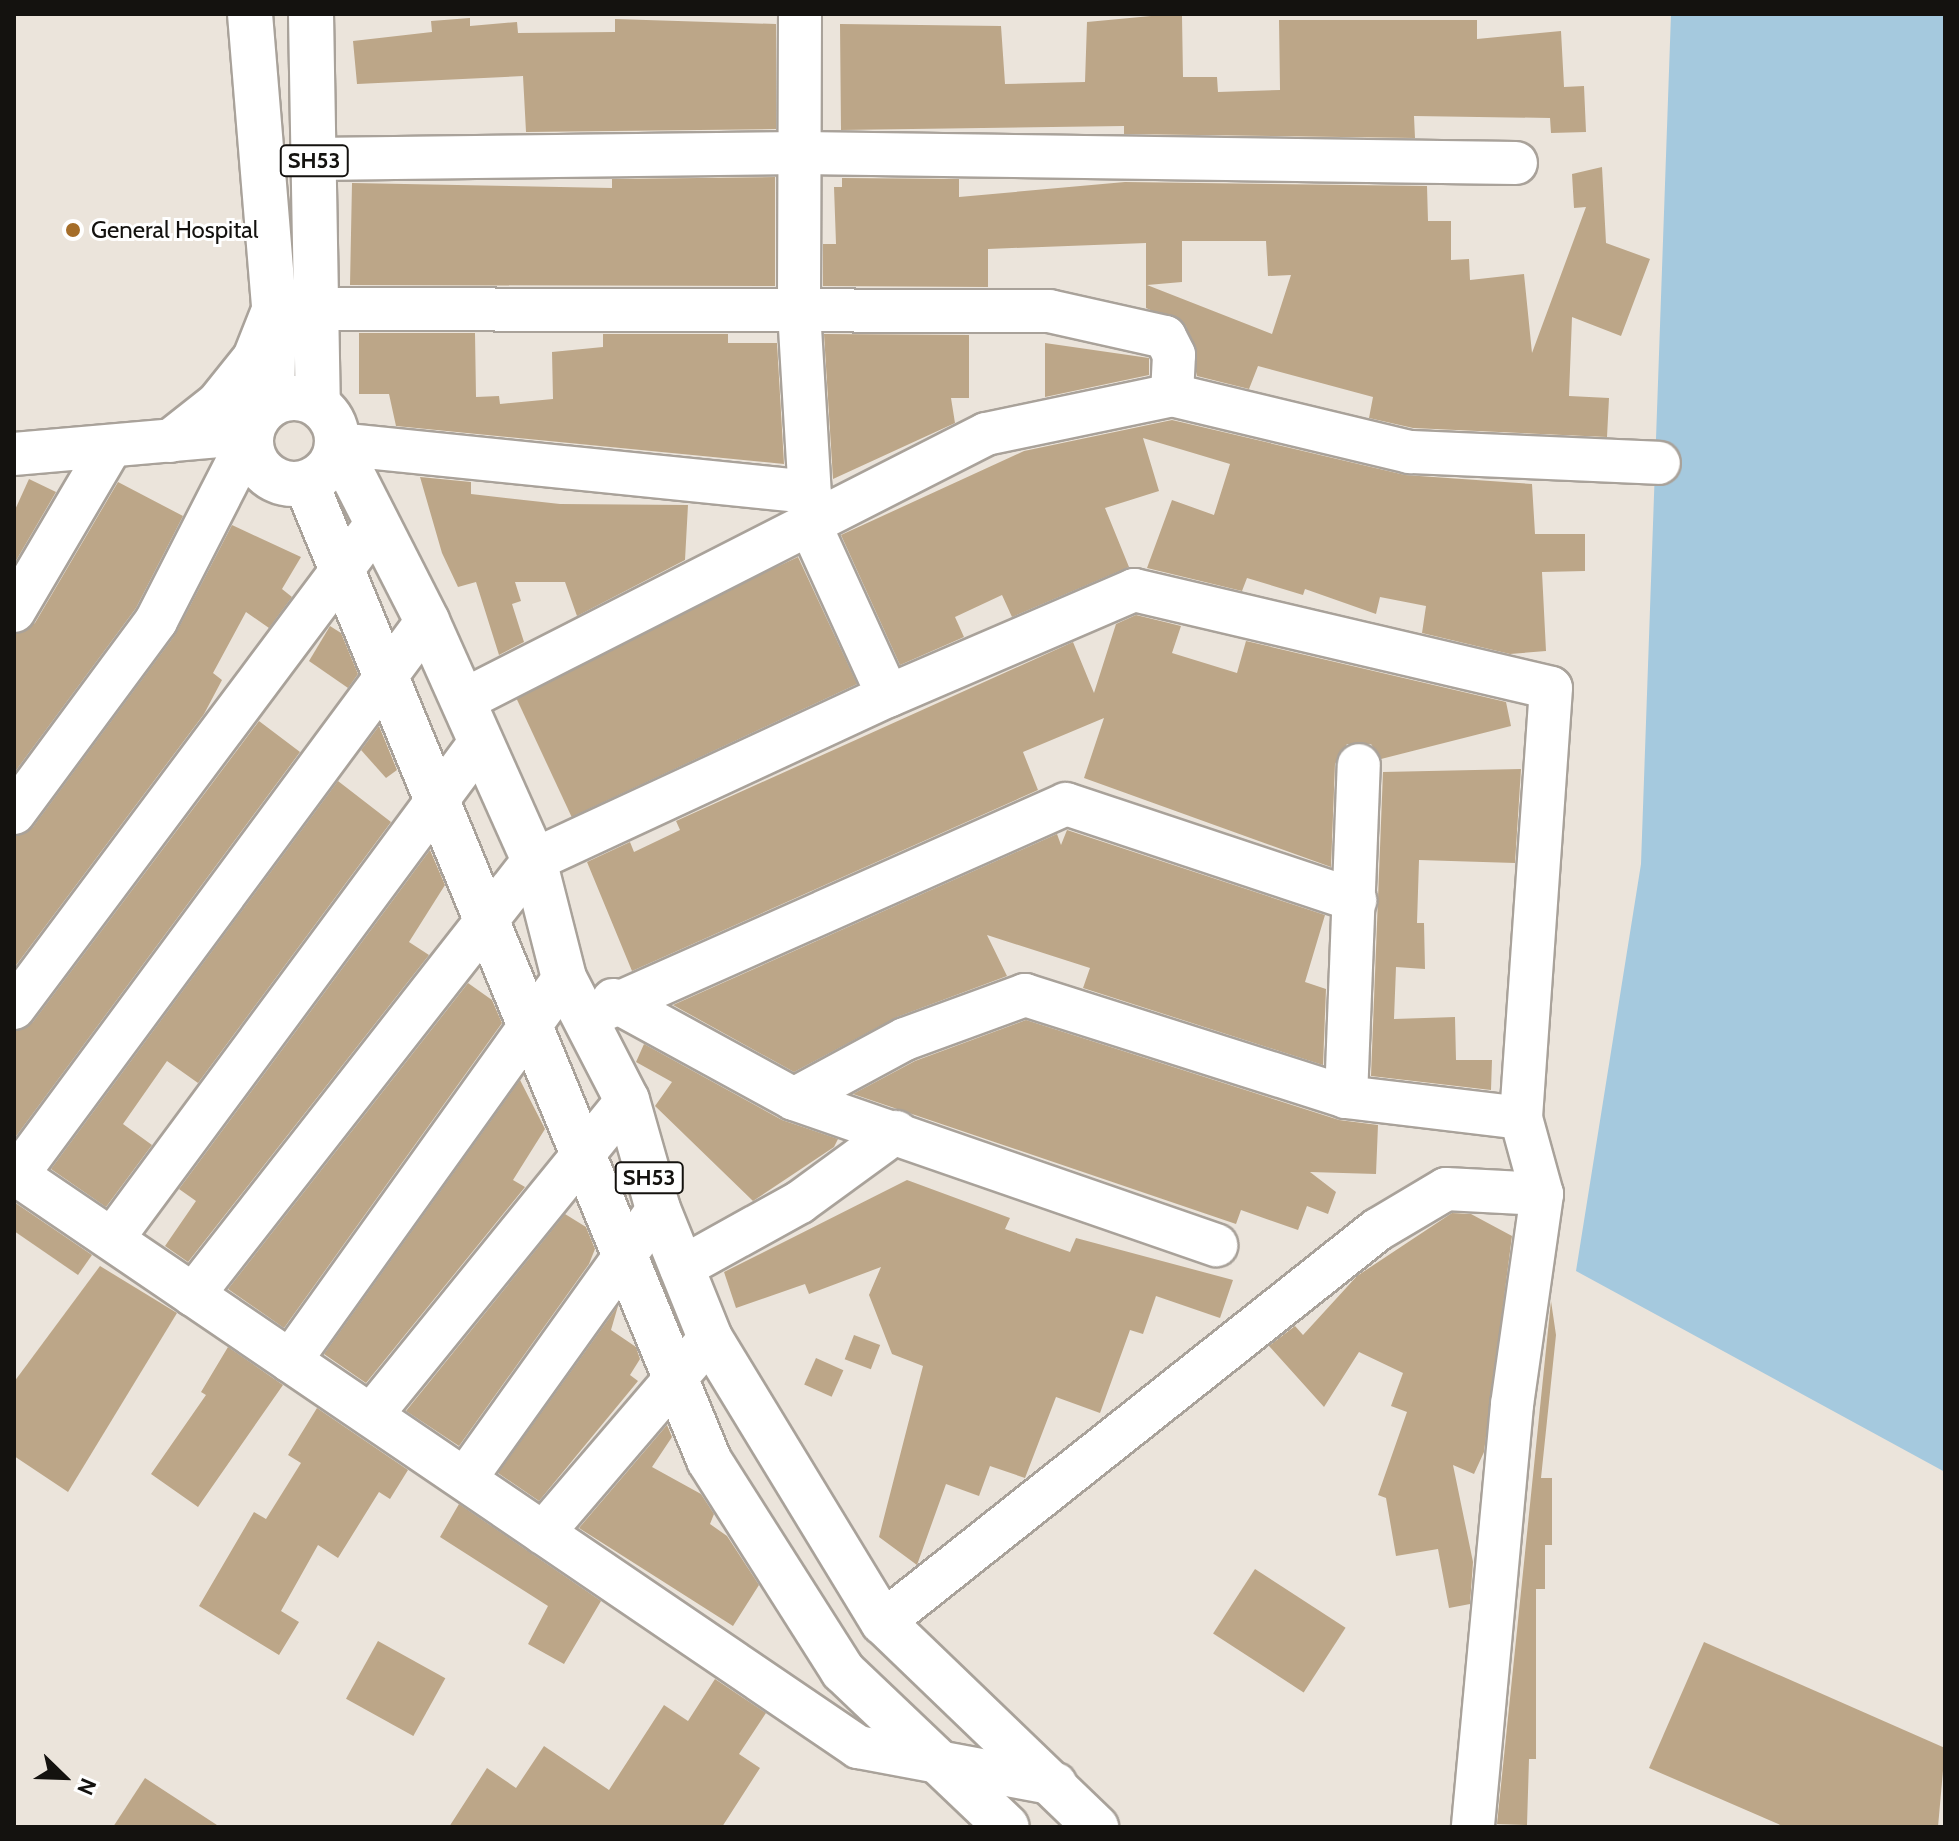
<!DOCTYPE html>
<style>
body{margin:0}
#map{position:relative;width:1959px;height:1841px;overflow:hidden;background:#ebe4db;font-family:Cabin,sans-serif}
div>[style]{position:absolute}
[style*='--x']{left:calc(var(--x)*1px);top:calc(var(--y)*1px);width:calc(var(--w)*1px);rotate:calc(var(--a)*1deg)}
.water>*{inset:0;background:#a5c9de}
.building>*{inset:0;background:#bca688;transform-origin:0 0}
.roads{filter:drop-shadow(2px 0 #a9a29a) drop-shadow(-2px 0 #a9a29a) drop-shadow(0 2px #a9a29a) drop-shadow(0 -2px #a9a29a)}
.minor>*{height:42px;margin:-21px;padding:0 21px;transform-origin:21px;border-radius:21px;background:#fff}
.major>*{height:44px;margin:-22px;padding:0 22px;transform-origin:22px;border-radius:22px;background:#fff}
.major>.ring{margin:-22px;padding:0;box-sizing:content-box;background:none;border:44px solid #fff;border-radius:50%}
.dots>*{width:22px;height:22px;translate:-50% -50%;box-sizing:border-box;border:4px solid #fff;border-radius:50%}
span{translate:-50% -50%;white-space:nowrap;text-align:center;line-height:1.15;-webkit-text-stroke:6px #fff;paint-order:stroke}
.shield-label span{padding:2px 6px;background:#fff;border:2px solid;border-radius:6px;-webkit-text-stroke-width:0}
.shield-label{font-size:22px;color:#14120f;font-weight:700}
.poi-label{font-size:24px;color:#14120f}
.left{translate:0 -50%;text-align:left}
.frame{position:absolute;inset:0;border:16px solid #14120f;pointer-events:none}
.north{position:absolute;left:24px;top:1737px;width:80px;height:80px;-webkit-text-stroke:6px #fff;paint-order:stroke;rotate:113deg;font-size:22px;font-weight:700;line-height:32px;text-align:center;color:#14120f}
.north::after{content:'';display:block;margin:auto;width:28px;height:36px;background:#14120f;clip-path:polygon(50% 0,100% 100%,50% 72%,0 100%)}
</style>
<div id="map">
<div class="water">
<i style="clip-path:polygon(1671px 14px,1945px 14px,1945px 1472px,1576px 1271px,1641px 864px)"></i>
</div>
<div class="building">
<i style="clip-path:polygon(1151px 16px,1182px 16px,1183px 77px,1217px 77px,1218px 92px,1280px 90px,1279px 20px,1477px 20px,1477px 39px,1561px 31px,1564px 87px,1584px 86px,1586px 132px,1551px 133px,1550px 118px,1414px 116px,1415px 138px,1124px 134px,1124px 126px,841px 130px,840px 24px,1001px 26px,1005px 84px,1085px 82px,1087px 22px)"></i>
<i style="clip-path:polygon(470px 18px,470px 26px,517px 22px,518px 33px,615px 32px,615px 19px,776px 24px,776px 129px,526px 132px,523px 76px,357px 84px,353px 41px,432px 32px,431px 21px)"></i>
<i style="clip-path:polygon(evenodd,1602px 167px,1606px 243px,1650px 259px,1621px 336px,1572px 317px,1569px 396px,1609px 398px,1607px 437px,1413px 428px,1369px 418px,1373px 397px,1258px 366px,1249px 389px,1197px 376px,1186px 326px,1146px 308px,1146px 243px,988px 249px,988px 287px,823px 286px,823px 244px,836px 244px,834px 187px,842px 187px,842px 178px,959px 179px,959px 197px,1125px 182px,1427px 186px,1428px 221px,1451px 221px,1451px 260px,1469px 259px,1470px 280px,1524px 274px,1532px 353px,1586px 207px,1574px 208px,1572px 174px,1602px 167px,1182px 241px,1266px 241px,1268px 276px,1291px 275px,1272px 334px,1147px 285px,1182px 282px,1182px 241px)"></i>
<i style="clip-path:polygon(775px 177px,775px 286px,350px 285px,352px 183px,612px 188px,612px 179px)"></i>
<i style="clip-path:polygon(359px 333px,475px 333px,476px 397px,499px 396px,500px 404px,553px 399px,552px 352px,603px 347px,603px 334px,728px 334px,728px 343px,777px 343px,784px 464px,396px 426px,389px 394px,359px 394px)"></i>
<i style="clip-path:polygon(824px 334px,969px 335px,969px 398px,951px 398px,955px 423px,833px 479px)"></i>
<i style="clip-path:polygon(1045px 343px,1149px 358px,1149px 375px,1045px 397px)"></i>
<i style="clip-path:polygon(1172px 420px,1405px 475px,1532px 484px,1535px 534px,1585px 534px,1585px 571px,1542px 572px,1546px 651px,1510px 654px,1422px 633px,1426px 606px,1380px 597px,1376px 614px,1305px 589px,1303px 595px,1247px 578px,1242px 591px,1147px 568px,1172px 500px,1214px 515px,1230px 464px,1143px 438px,1159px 491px,1105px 508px,1129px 567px,1012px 617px,1002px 595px,955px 617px,964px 637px,900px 665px,841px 535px,1024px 451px)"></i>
<i style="clip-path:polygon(420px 477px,471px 482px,471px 494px,560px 504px,688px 505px,685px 560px,577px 616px,565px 582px,515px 582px,521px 601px,512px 604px,524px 642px,499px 655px,476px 582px,458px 587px,442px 553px)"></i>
<i style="clip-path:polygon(29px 479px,56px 492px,14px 564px,14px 512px)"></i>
<i style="clip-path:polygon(118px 482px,183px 516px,136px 608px,14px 773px,14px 635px,35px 623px)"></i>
<i style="clip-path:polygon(232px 525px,301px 557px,282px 589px,292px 597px,269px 628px,246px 612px,213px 673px,222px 680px,204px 714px,14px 968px,14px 837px,33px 827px,175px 635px)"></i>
<i style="left:798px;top:557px;width:140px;height:315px;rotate:65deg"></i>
<i style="clip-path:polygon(1136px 615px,1181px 626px,1172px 653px,1237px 673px,1246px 641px,1506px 702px,1511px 726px,1381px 759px,1371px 744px,1347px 744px,1335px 764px,1331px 867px,1084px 778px,1104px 718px,1023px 752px,1038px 790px,632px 971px,587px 862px,630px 842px,634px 852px,680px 830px,676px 821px,1073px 642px,1094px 693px,1116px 624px)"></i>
<i style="clip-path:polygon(330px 626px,341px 633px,358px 674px,348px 688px,309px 661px)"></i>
<i style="clip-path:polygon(259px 721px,300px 752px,14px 1139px,14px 1032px,33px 1022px)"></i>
<i style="clip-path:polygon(379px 726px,397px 770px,386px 778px,361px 750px)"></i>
<i style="clip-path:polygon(1521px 769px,1515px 863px,1419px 860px,1417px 923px,1424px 923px,1425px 969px,1396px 967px,1394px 1019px,1455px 1017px,1456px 1060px,1492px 1060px,1491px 1090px,1371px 1076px,1383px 772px)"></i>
<i style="clip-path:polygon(338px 781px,391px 822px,198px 1083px,167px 1061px,123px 1124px,152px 1145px,106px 1207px,51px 1169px)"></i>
<i style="clip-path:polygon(1067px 830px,1325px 915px,1305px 982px,1326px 989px,1323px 1065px,1083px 988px,1090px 968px,987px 935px,1007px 976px,897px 1017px,794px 1072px,673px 1005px,1057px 834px,1061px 845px)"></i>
<i style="clip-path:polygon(430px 850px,445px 885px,409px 942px,429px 955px,188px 1262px,165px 1246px,196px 1201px,179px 1189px)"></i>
<i style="clip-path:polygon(468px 983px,492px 1000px,502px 1023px,284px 1328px,228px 1289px)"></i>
<i style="clip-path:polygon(1026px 1020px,1339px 1120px,1378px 1125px,1376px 1174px,1310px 1172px,1336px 1192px,1328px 1214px,1307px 1206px,1298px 1230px,1241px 1210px,1236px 1224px,853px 1094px,915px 1061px)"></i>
<i style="clip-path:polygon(644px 1044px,782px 1120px,838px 1139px,834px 1147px,753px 1201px,655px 1106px,672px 1082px,636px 1062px)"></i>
<i style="clip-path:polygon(520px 1080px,545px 1129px,513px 1180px,525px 1187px,366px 1383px,324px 1354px)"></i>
<i style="clip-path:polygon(907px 1180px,1010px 1218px,1005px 1229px,1070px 1252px,1076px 1238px,1233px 1280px,1220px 1318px,1156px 1296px,1143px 1334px,1130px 1330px,1100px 1413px,1056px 1397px,1025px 1478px,990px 1466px,979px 1496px,946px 1484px,917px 1565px,879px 1537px,923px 1366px,892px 1354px,869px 1295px,881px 1267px,809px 1294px,805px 1284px,736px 1308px,724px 1272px)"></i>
<i style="clip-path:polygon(14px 1202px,92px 1255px,78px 1275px,14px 1231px)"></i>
<i style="clip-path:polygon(1452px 1213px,1471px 1214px,1512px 1236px,1484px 1452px,1474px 1474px,1453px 1465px,1473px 1562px,1470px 1604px,1449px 1608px,1438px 1549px,1396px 1556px,1386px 1498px,1378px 1495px,1407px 1412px,1391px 1406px,1403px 1373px,1359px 1352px,1324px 1407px,1269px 1346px,1295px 1326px,1303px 1335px,1357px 1276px)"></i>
<i style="clip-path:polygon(565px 1214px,586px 1227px,595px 1249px,589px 1264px,459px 1446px,406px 1411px)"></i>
<i style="clip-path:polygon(100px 1266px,177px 1313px,68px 1492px,14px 1456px,14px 1382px)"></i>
<i style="clip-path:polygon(1551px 1301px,1556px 1335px,1541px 1478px,1552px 1478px,1552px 1545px,1545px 1545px,1545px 1589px,1536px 1589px,1536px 1759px,1529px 1759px,1527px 1825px,1497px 1824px)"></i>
<i style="clip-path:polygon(618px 1306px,611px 1330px,636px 1347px,640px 1359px,630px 1375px,638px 1381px,539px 1501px,498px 1473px)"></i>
<i style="left:854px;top:1335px;width:28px;height:26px;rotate:21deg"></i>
<i style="clip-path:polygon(228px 1347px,283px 1385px,198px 1507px,151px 1474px,206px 1395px,201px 1392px)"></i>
<i style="left:816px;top:1358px;width:30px;height:29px;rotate:24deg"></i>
<i style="clip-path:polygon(317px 1408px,408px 1470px,390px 1499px,379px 1492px,338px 1558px,318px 1545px,281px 1611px,299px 1622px,279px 1655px,199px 1606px,254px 1512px,266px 1519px,301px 1463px,288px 1455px)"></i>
<i style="clip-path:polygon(667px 1425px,672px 1437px,652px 1467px,701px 1494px,714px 1514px,710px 1524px,727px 1536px,759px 1585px,733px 1626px,579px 1528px)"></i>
<i style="clip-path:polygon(459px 1504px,601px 1601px,564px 1664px,528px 1644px,548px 1606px,440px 1537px)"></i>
<i style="left:1255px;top:1569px;width:108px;height:77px;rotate:33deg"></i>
<i style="left:378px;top:1641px;width:77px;height:66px;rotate:29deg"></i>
<i style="clip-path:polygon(1704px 1642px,1945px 1748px,1938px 1827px,1785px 1827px,1649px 1768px)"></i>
<i style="clip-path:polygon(715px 1679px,766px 1713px,739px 1754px,760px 1768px,722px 1827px,449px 1827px,487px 1768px,516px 1788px,544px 1746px,609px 1790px,664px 1705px,688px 1721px)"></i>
<i style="clip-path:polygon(145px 1778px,220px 1827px,113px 1827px)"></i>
</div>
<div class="roads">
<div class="minor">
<i style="--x:800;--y:14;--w:297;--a:90.2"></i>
<i style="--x:799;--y:311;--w:218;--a:86.6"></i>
<i style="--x:812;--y:529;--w:183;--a:65.5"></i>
<i style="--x:314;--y:159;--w:485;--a:-0.7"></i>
<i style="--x:799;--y:153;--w:717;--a:0.8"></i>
<i style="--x:314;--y:309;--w:735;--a:0.16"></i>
<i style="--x:1049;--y:311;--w:119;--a:12.6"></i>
<i style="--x:1165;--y:337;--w:20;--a:63"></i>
<i style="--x:1174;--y:355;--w:40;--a:92.9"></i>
<i style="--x:170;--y:441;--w:61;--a:-38.4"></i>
<i style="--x:218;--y:403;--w:58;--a:-51.3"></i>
<i style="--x:254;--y:358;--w:52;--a:-68.4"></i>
<i style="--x:337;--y:444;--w:475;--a:5.8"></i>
<i style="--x:14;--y:454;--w:239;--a:-5"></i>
<i style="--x:14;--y:611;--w:191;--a:-59.5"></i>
<i style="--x:464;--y:700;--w:586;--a:-27"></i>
<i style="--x:986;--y:434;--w:190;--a:-11.8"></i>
<i style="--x:1172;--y:395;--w:245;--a:13.5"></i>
<i style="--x:1410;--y:452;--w:249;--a:2.5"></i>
<i style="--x:14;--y:813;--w:239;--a:-53.5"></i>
<i style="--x:156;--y:621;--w:211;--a:-62.9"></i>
<i style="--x:613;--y:1000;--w:206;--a:28.7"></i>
<i style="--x:794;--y:1099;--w:447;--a:19.1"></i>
<i style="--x:14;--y:1008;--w:601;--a:-53.19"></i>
<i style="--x:587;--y:1017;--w:524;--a:-23.97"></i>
<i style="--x:1066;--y:804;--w:305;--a:18.4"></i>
<i style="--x:1346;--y:1097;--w:332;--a:-87.8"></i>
<i style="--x:794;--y:1099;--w:126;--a:-28.4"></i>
<i style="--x:905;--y:1039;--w:128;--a:-20.1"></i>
<i style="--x:1025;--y:995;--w:337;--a:17.6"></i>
<i style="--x:1346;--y:1097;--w:176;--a:6.8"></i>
<i style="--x:14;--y:1173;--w:1021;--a:34.22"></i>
<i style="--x:858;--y:1747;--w:201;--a:10.6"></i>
<i style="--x:17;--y:1175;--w:689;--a:-53.5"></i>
<i style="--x:113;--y:1238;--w:618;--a:-53.48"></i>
<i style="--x:681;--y:1268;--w:136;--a:-29"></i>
<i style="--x:800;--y:1202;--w:119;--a:-36.1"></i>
<i style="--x:193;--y:1295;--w:553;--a:-51.91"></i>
<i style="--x:534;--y:860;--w:390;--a:-24.9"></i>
<i style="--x:888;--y:696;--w:268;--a:-23.3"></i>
<i style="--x:1134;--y:590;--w:428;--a:13.2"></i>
<i style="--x:1551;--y:688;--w:431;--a:94"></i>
<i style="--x:1521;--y:1118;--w:79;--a:74.6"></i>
<i style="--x:1542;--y:1194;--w:213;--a:98.1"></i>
<i style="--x:1512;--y:1405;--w:424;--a:95.3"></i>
<i style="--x:290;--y:1361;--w:471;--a:-54.4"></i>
<i style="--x:373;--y:1413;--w:403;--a:-50.9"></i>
<i style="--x:465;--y:1479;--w:332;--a:-54.4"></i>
<i style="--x:543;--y:1533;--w:257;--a:-49.4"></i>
<i style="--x:883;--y:1622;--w:631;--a:-38.43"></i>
<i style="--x:1377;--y:1230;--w:80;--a:-30.7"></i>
<i style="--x:1446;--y:1189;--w:96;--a:3"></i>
</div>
<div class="major">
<i style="--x:250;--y:14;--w:295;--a:85.3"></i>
<i style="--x:274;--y:308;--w:96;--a:91.2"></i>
<i style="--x:311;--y:14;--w:390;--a:89"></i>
<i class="ring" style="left:251px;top:398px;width:42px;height:42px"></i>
<i style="--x:337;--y:444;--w:199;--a:63"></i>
<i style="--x:427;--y:621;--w:262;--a:65.9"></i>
<i style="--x:534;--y:860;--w:122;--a:75.7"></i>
<i style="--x:564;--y:978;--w:137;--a:62.7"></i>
<i style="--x:627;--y:1100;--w:113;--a:74.1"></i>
<i style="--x:658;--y:1209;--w:139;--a:68"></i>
<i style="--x:710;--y:1338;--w:333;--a:58.7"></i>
<i style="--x:883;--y:1622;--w:296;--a:43.9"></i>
<i style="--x:306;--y:483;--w:1057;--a:67.58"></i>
<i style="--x:709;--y:1460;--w:250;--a:57.6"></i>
<i style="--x:843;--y:1671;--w:226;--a:43.6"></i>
</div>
</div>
<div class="dots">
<i style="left:73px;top:230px;background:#a56d29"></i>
</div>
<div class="shield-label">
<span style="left:314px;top:161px">SH53</span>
<span style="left:649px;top:1178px">SH53</span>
</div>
<div class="poi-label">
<span class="left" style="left:91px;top:230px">General Hospital</span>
</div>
<div class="frame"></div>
<div class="north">N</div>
</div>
